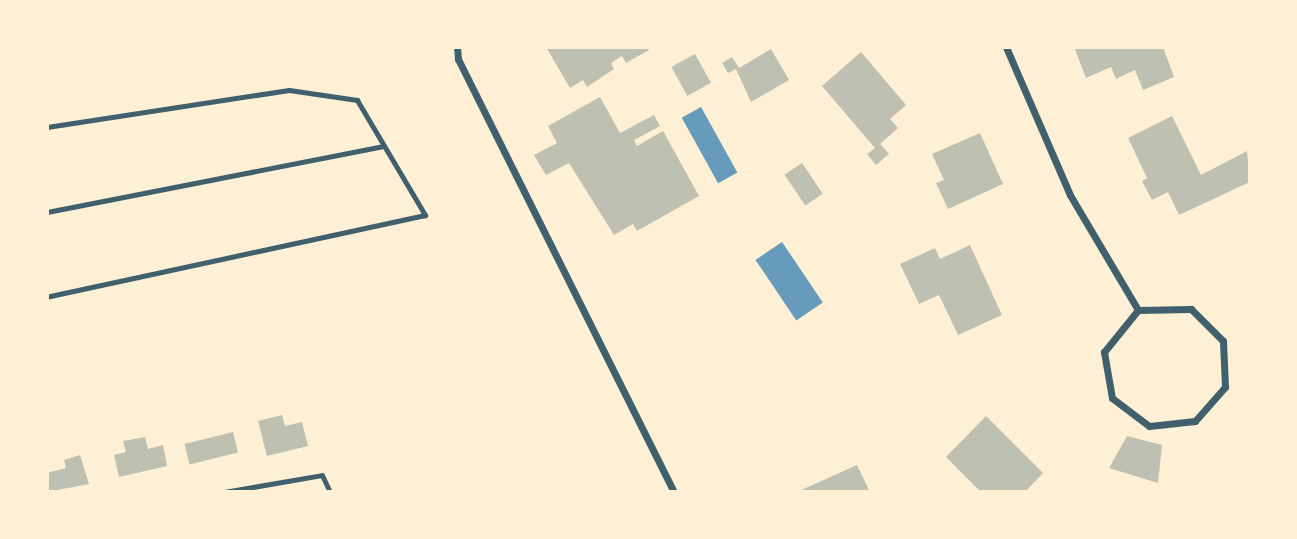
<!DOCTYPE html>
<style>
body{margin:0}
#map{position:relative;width:1297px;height:539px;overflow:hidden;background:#fdf0d5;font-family:"PT Serif",serif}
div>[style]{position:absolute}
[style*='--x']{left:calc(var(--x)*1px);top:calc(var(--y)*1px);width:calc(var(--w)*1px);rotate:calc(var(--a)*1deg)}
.water>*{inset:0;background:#669bbc;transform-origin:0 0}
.building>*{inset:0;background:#bec0b2;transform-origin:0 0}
.service>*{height:5px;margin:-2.5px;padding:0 2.5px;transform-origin:2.5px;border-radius:2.5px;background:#3f606c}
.minor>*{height:7px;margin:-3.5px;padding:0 3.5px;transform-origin:3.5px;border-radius:3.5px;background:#3f606c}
span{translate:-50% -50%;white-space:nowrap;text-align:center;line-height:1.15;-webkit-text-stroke:5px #fdf0d5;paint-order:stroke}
.frame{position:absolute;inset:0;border:49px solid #fdf0d5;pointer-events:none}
</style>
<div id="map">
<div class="water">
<i style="left:701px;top:107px;width:75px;height:22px;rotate:61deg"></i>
<i style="left:782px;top:242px;width:73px;height:32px;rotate:56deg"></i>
</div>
<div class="building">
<i style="clip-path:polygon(546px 47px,647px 47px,649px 50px,626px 63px,622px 56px,611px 63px,614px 69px,587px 87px,583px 80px,570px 88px)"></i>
<i style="clip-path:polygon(1074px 47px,1163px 47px,1174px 77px,1143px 90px,1135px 70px,1116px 79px,1111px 67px,1086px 78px)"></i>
<i style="clip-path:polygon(771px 49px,789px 80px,751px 102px,736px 69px,728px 73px,722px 63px,732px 57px,739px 68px)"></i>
<i style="clip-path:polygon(861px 52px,906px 105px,890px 119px,898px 128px,880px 144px,889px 154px,876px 165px,867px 154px,875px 148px,822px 86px)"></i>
<i style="left:695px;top:54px;width:33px;height:27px;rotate:61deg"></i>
<i style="clip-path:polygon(600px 97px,620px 133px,654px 115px,660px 126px,634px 140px,637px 146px,663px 131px,699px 196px,637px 231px,633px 224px,614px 235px,569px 163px,546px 175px,534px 155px,557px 143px,548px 126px)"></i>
<i style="clip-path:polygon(1172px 116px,1201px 175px,1247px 151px,1250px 182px,1179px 215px,1168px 192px,1152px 200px,1142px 181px,1147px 178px,1128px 138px)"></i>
<i style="clip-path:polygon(980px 133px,1003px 184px,948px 209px,936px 183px,944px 180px,932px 154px)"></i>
<i style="left:802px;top:163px;width:37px;height:21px;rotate:56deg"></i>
<i style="clip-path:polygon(970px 245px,1002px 315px,958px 335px,939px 295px,919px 304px,900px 264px,935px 248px,940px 259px)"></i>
<i style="clip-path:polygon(282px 415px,285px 426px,302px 422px,308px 446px,267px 456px,258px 421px)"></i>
<i style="clip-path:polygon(986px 416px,1043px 473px,1025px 492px,981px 492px,946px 457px)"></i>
<i style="left:233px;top:432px;width:21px;height:50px;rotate:76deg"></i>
<i style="clip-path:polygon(1127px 436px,1162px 445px,1158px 483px,1109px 468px)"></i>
<i style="clip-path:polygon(145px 437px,148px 449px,163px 445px,167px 466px,119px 477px,114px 455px,126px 452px,123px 441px)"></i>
<i style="clip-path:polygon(80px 455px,89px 484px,47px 492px,47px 473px,66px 468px,64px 460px)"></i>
<i style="clip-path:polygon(857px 465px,870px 492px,797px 492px)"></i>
</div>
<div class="service">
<i style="--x:47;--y:127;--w:245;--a:-8.7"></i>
<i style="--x:289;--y:90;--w:69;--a:8.4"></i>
<i style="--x:357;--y:100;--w:134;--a:59.4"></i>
<i style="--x:425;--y:215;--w:387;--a:167.8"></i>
<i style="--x:47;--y:212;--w:343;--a:-11.1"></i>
<i style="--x:224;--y:492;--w:99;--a:-9.8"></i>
<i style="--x:322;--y:475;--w:19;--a:65"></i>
</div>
<div class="minor">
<i style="--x:457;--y:47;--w:12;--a:85"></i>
<i style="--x:458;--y:59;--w:484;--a:63.5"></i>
<i style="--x:1006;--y:47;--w:161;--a:66.6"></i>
<i style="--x:1070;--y:195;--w:134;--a:59.4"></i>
<i style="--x:1191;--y:309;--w:45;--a:45"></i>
<i style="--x:1223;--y:341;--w:46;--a:87.5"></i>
<i style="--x:1225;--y:387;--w:45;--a:131.4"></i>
<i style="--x:1195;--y:421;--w:46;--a:173.8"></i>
<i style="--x:1149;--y:426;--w:46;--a:-142.9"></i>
<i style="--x:1112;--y:398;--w:47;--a:-99.9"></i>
<i style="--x:1104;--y:352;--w:54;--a:-51"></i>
<i style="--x:1138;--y:310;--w:53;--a:-1.1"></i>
</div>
<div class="frame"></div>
</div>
